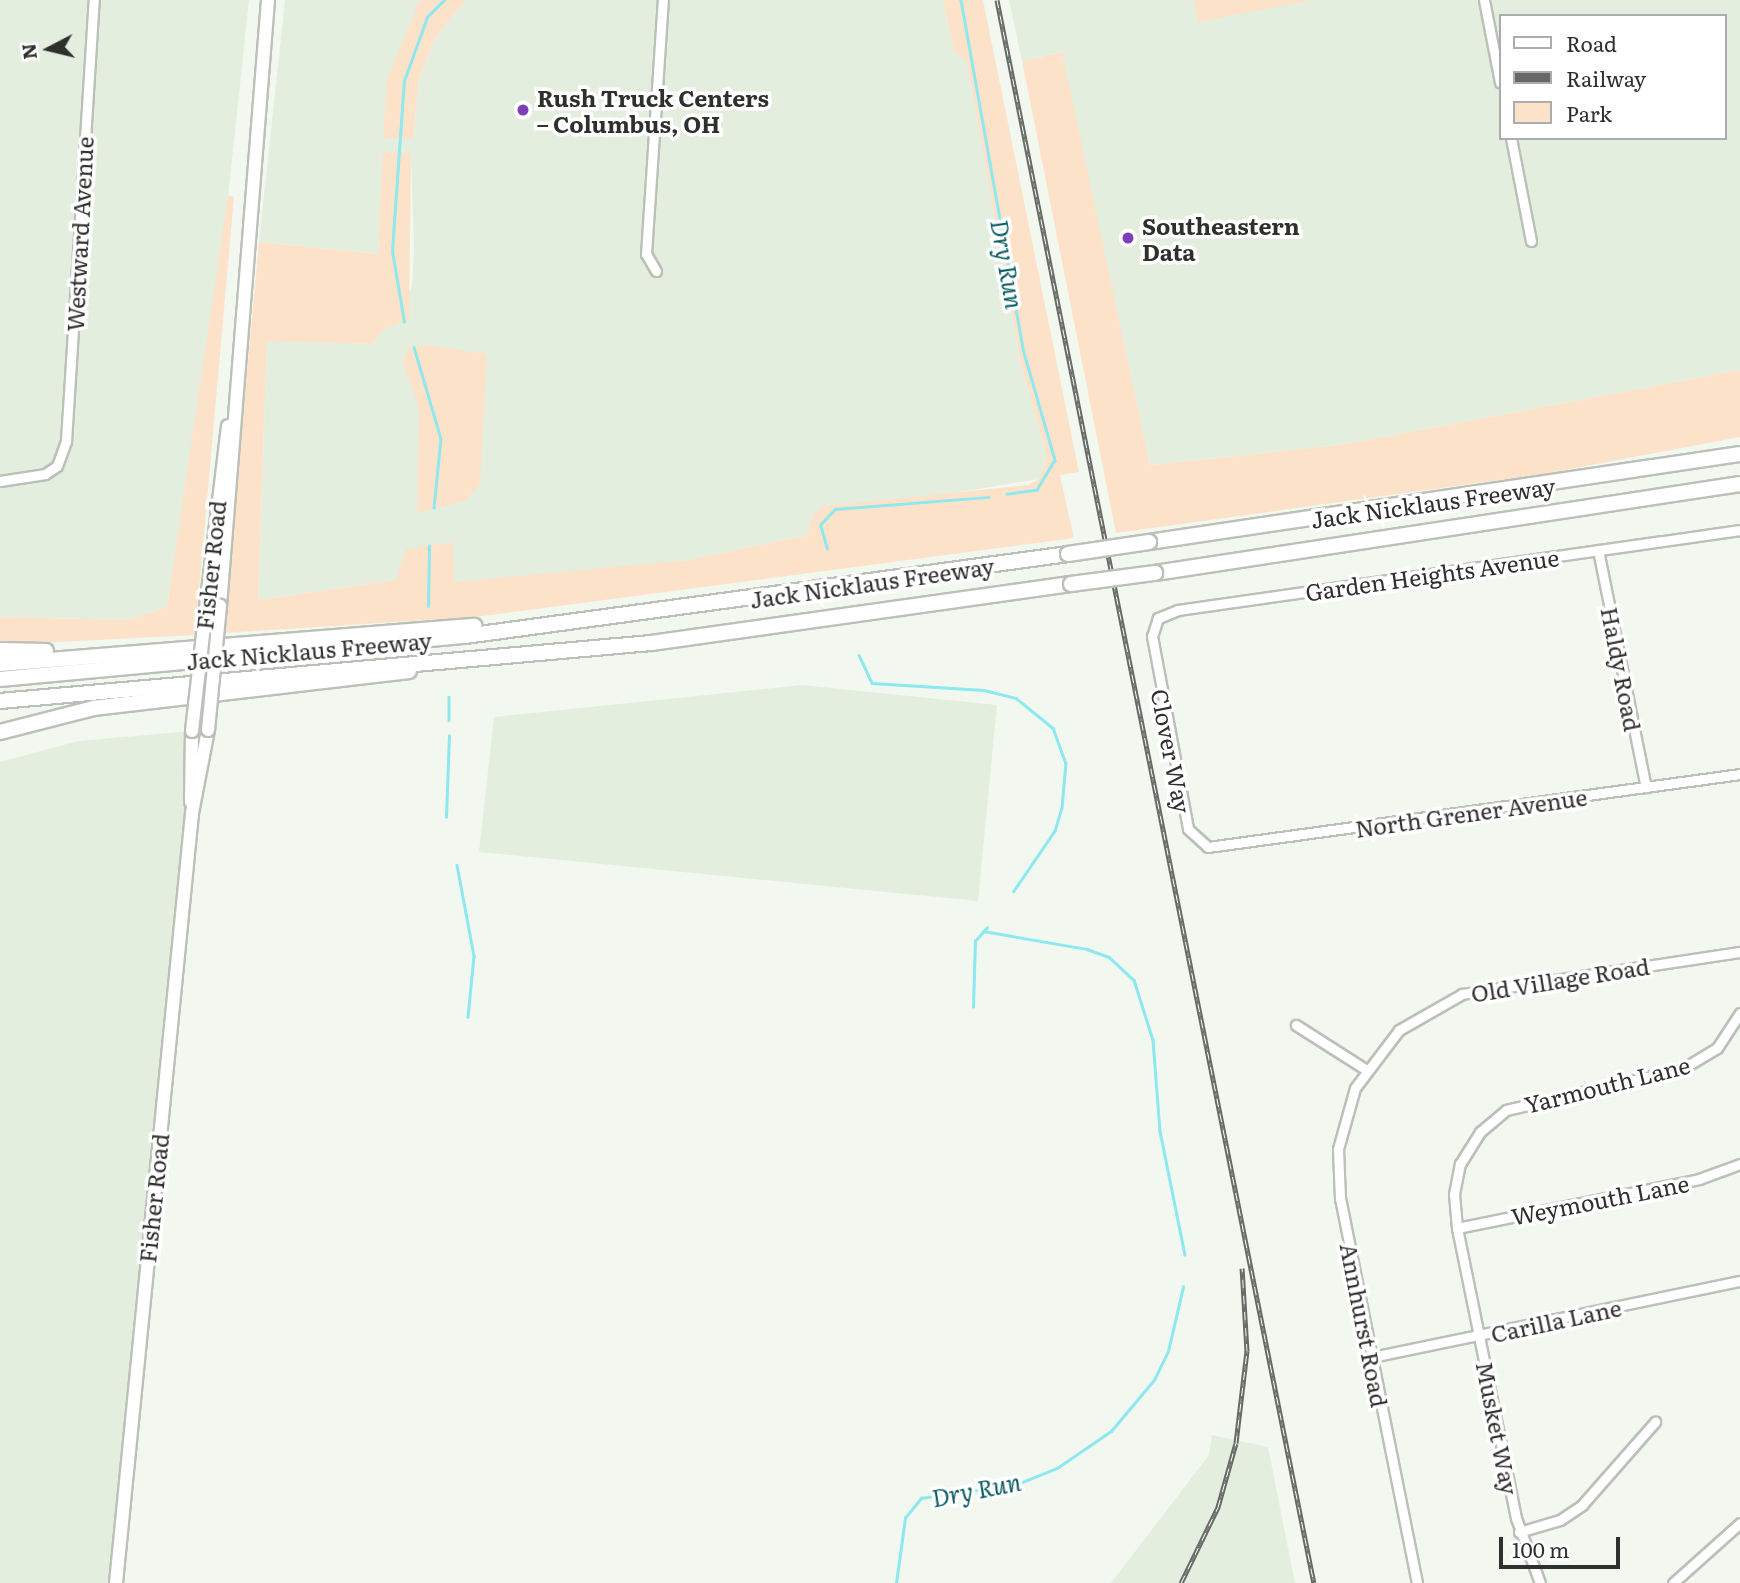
<!DOCTYPE html>
<meta charset="utf-8">
<style>
body{margin:0}
#map{position:relative;width:1740px;height:1583px;overflow:hidden;background:#f2f8ef;font-family:Literata,serif}
div>[style]{position:absolute}
[style*='--x']{left:calc(var(--x)*1px);top:calc(var(--y)*1px);width:calc(var(--w)*1px);rotate:calc(var(--a)*1deg)}
.built>*{inset:0;background:#e4eedf}
.green>*{inset:0;background:#fde2ca}
.stream>*{height:2.5px;margin:-1.25px;padding:0 1.25px;transform-origin:1.25px;border-radius:1.25px;background:#8de8ef}
.roads{filter:drop-shadow(2px 0 #bbc0b8) drop-shadow(-2px 0 #bbc0b8) drop-shadow(0 2px #bbc0b8) drop-shadow(0 -2px #bbc0b8)}
.minor>*{height:9px;margin:-4.5px;padding:0 4.5px;transform-origin:4.5px;border-radius:4.5px;background:#fff}
.major>*{height:12px;margin:-6px;padding:0 6px;transform-origin:6px;border-radius:6px;background:#fff}
.highway>*{height:14px;margin:-7px;padding:0 7px;transform-origin:7px;border-radius:7px;background:#fff}
.rail>*{height:5px;margin-top:-2.5px;transform-origin:0;background:repeating-linear-gradient(90deg,#fff 0 8px,#666965 0 16px);box-sizing:border-box;border-block:2px solid #666965}
.bridges{filter:drop-shadow(2px 0 #bbc0b8) drop-shadow(-2px 0 #bbc0b8) drop-shadow(0 2px #bbc0b8) drop-shadow(0 -2px #bbc0b8)}
.major-bridge>*{height:12px;margin:-6px;padding:0 6px;transform-origin:6px;border-radius:6px;background:#fff}
.highway-bridge>*{height:14px;margin:-7px;padding:0 7px;transform-origin:7px;border-radius:7px;background:#fff}
.dots>*{width:19px;height:19px;translate:-50% -50%;box-sizing:border-box;border:4px solid #fff;border-radius:50%}
span{translate:-50% -50%;white-space:nowrap;text-align:center;line-height:1.15;-webkit-text-stroke:7px #fff;paint-order:stroke}
.poi-label{font-size:23px;color:#2e302d;font-weight:700}
.left{translate:0 -50%;text-align:left}
.street-label{font-size:23px;color:#2e302d}
.water-label{font-size:24px;color:#075a60;font-style:italic}
.legend{position:absolute;left:1499px;top:14px;width:228px;height:126px;box-sizing:border-box;background:#fff;border:2px solid #abacab;margin:0;padding:9px 12px;list-style:none;font-size:21px;color:#2e302d}
.legend li{display:flex;align-items:center;gap:14px;height:35px}
.legend b{width:35px;border:2px solid #abacab}
.north{position:absolute;left:14px;top:14px;width:70px;height:70px;-webkit-text-stroke:5px #fff;paint-order:stroke;rotate:263deg;font-size:19px;font-weight:700;line-height:28px;text-align:center;color:#2e302d}
.north::after{content:'';display:block;margin:auto;width:24px;height:32px;background:#2e302d;clip-path:polygon(50% 0,100% 100%,50% 72%,0 100%)}
.scale{position:absolute;left:1499px;top:1537px;width:121px;height:32px;box-sizing:border-box;border:4px solid #2e302d;border-top:0;padding-left:9px;font-size:21px;line-height:24px;white-space:nowrap;color:#2e302d;-webkit-text-stroke:5px #fff;paint-order:stroke}
</style>
<div id="map">
<div class="built">
<i style="clip-path:polygon(0 0,249px 0,220px 273px,167px 607px,127px 620px,0 617px)"></i>
<i style="clip-path:polygon(285px 0,420px 0,383px 137px,413px 139px,419px 78px,436px 36px,466px 0,943px 0,954px 51px,967px 60px,1021px 365px,1047px 457px,1039px 479px,812px 516px,807px 535px,689px 560px,483px 583px,453px 582px,453px 542px,396px 580px,258px 600px,267px 340px,373px 344px,412px 287px,414px 249px,411px 154px,384px 152px,378px 254px,259px 242px)"></i>
<i style="clip-path:polygon(evenodd,1009px 0,1740px 0,1740px 370px,1340px 445px,1150px 465px,1061px 52px,1022px 61px,1009px 0,1500px 16px,1724px 16px,1724px 138px,1500px 138px,1500px 16px)"></i>
<i style="clip-path:polygon(802px 685px,997px 705px,978px 901px,479px 852px,494px 717px)"></i>
<i style="clip-path:polygon(192px 731px,192px 813px,116px 1583px,0 1583px,0 762px,78px 741px)"></i>
<i style="clip-path:polygon(1212px 1435px,1268px 1447px,1295px 1583px,1111px 1583px,1209px 1455px)"></i>
</div>
<div class="green">
<i style="clip-path:polygon(420px 0,466px 0,436px 36px,419px 78px,413px 139px,383px 138px,387px 79px)"></i>
<i style="clip-path:polygon(943px 0,983px 0,1079px 472px,1060px 475px,1074px 538px,475px 617px,223px 633px,259px 242px,378px 254px,383px 152px,411px 153px,409px 319px,383px 330px,373px 344px,267px 341px,258px 600px,396px 580px,406px 549px,453px 542px,454px 582px,689px 560px,807px 535px,812px 516px,824px 506px,1028px 485px,1039px 479px,1047px 457px,1021px 365px,967px 61px,954px 52px)"></i>
<i style="clip-path:polygon(1194px 0,1312px 0,1198px 22px)"></i>
<i style="clip-path:polygon(1062px 52px,1150px 465px,1340px 445px,1740px 370px,1740px 437px,1549px 473px,1116px 533px,1022px 61px)"></i>
<i style="clip-path:polygon(228px 195px,234px 197px,195px 635px,0 645px,0 617px,127px 620px,167px 607px)"></i>
<i style="clip-path:polygon(427px 345px,487px 354px,480px 484px,465px 501px,417px 513px,419px 408px,403px 362px,409px 348px)"></i>
</div>
<div class="stream">
<i style="--x:961;--y:0;--w:354;--a:79.9"></i>
<i style="--x:1023;--y:349;--w:116;--a:73.9"></i>
<i style="--x:1055;--y:460;--w:35;--a:121"></i>
<i style="--x:1037;--y:490;--w:30;--a:172"></i>
<i style="--x:404;--y:322;--w:72;--a:-99.6"></i>
<i style="--x:392;--y:251;--w:170;--a:-86"></i>
<i style="--x:404;--y:81;--w:68;--a:-70.2"></i>
<i style="--x:427;--y:17;--w:24;--a:-45"></i>
<i style="--x:414;--y:347;--w:96;--a:73.6"></i>
<i style="--x:441;--y:439;--w:69;--a:95.8"></i>
<i style="--x:827;--y:549;--w:25;--a:-106"></i>
<i style="--x:820;--y:525;--w:22;--a:-47"></i>
<i style="--x:835;--y:509;--w:154;--a:-4.5"></i>
<i style="--x:428;--y:606;--w:60;--a:-89"></i>
<i style="--x:859;--y:655;--w:31;--a:65"></i>
<i style="--x:872;--y:683;--w:112;--a:3.6"></i>
<i style="--x:984;--y:690;--w:33;--a:14"></i>
<i style="--x:1016;--y:698;--w:48;--a:39"></i>
<i style="--x:1053;--y:728;--w:37;--a:70"></i>
<i style="--x:1066;--y:763;--w:45;--a:95.1"></i>
<i style="--x:1062;--y:808;--w:24;--a:107"></i>
<i style="--x:1055;--y:831;--w:73;--a:124.3"></i>
<i style="--x:449;--y:697;--w:23;--a:90"></i>
<i style="--x:446;--y:817;--w:81;--a:-87.9"></i>
<i style="--x:457;--y:865;--w:93;--a:79.4"></i>
<i style="--x:474;--y:956;--w:61;--a:95.6"></i>
<i style="--x:983;--y:931;--w:106;--a:9.8"></i>
<i style="--x:1087;--y:949;--w:23;--a:20"></i>
<i style="--x:1109;--y:957;--w:34;--a:43"></i>
<i style="--x:1134;--y:980;--w:63;--a:72.4"></i>
<i style="--x:1153;--y:1040;--w:91;--a:85.6"></i>
<i style="--x:1160;--y:1131;--w:126;--a:78.6"></i>
<i style="--x:973;--y:1007;--w:66;--a:-88.3"></i>
<i style="--x:975;--y:941;--w:18;--a:-49"></i>
<i style="--x:896;--y:1583;--w:66;--a:-82.1"></i>
<i style="--x:905;--y:1518;--w:26;--a:-51"></i>
<i style="--x:921;--y:1498;--w:95;--a:-7.9"></i>
<i style="--x:1015;--y:1485;--w:45;--a:-22"></i>
<i style="--x:1057;--y:1468;--w:65;--a:-34.4"></i>
<i style="--x:1111;--y:1431;--w:67;--a:-49.9"></i>
<i style="--x:1154;--y:1380;--w:32;--a:-64"></i>
<i style="--x:1168;--y:1351;--w:66;--a:-76.8"></i>
</div>
<div class="roads">
<div class="minor">
<i style="--x:1484;--y:0;--w:84;--a:79"></i>
<i style="--x:1511;--y:138;--w:105;--a:79"></i>
<i style="--x:656;--y:271;--w:20;--a:-120"></i>
<i style="--x:646;--y:254;--w:255;--a:-86.2"></i>
<i style="--x:0;--y:481;--w:46;--a:-8.8"></i>
<i style="--x:45;--y:474;--w:14;--a:-34"></i>
<i style="--x:57;--y:466;--w:27;--a:-70"></i>
<i style="--x:66;--y:441;--w:442;--a:-86.4"></i>
<i style="--x:1740;--y:530;--w:568;--a:171.9"></i>
<i style="--x:1178;--y:610;--w:22;--a:158"></i>
<i style="--x:1158;--y:618;--w:19;--a:108"></i>
<i style="--x:1152;--y:636;--w:196;--a:79.4"></i>
<i style="--x:1188;--y:829;--w:27;--a:42"></i>
<i style="--x:1208;--y:847;--w:537;--a:-7.81"></i>
<i style="--x:1598;--y:550;--w:242;--a:78.6"></i>
<i style="--x:1296;--y:1025;--w:82;--a:32.5"></i>
<i style="--x:1457;--y:1228;--w:247;--a:-11.4"></i>
<i style="--x:1699;--y:1179;--w:44;--a:-20.1"></i>
<i style="--x:1372;--y:1357;--w:376;--a:-11.7"></i>
<i style="--x:1519;--y:1532;--w:43;--a:-16.3"></i>
<i style="--x:1560;--y:1520;--w:27;--a:-34"></i>
<i style="--x:1582;--y:1505;--w:111;--a:-48.7"></i>
<i style="--x:1417;--y:1583;--w:392;--a:-101.3"></i>
<i style="--x:1340;--y:1199;--w:50;--a:-92.3"></i>
<i style="--x:1338;--y:1149;--w:63;--a:-74.4"></i>
<i style="--x:1355;--y:1088;--w:73;--a:-52.8"></i>
<i style="--x:1399;--y:1030;--w:73;--a:-29.7"></i>
<i style="--x:1462;--y:994;--w:281;--a:-8.6"></i>
<i style="--x:1540;--y:1583;--w:69;--a:-110.3"></i>
<i style="--x:1516;--y:1518;--w:296;--a:-101.5"></i>
<i style="--x:1457;--y:1228;--w:34;--a:-95"></i>
<i style="--x:1454;--y:1194;--w:31;--a:-79"></i>
<i style="--x:1460;--y:1164;--w:38;--a:-58"></i>
<i style="--x:1480;--y:1132;--w:34;--a:-40"></i>
<i style="--x:1506;--y:1110;--w:181;--a:-13.1"></i>
<i style="--x:1682;--y:1069;--w:41;--a:-31"></i>
<i style="--x:1717;--y:1048;--w:42;--a:-56.7"></i>
<i style="--x:1673;--y:1583;--w:90;--a:-41.8"></i>
</div>
<div class="major">
<i style="--x:220;--y:606;--w:608;--a:-85.47"></i>
<i style="--x:206;--y:608;--w:183;--a:-83.1"></i>
<i style="--x:191;--y:802;--w:71;--a:-89.2"></i>
<i style="--x:116;--y:1583;--w:774;--a:-84.36"></i>
<i style="--x:192;--y:813;--w:85;--a:-79.1"></i>
</div>
<div class="highway">
<i style="--x:1149;--y:542;--w:598;--a:-8.47"></i>
<i style="--x:1155;--y:573;--w:592;--a:-8.65"></i>
<i style="--x:0;--y:650;--w:46;--a:1.2"></i>
<i style="--x:0;--y:664;--w:476;--a:-4.6"></i>
<i style="--x:0;--y:679;--w:467;--a:-5.3"></i>
<i style="--x:465;--y:636;--w:609;--a:-7.74"></i>
<i style="--x:0;--y:701;--w:654;--a:-5.09"></i>
<i style="--x:651;--y:643;--w:424;--a:-8"></i>
<i style="--x:0;--y:732;--w:97;--a:-14.3"></i>
<i style="--x:94;--y:708;--w:317;--a:-6.7"></i>
</div>
</div>
<div class="rail">
<i style="--x:997;--y:0;--w:1614;--a:78.68"></i>
<i style="--x:1181;--y:1583;--w:85;--a:-64"></i>
<i style="--x:1218;--y:1507;--w:66;--a:-74.3"></i>
<i style="--x:1236;--y:1443;--w:93;--a:-83.2"></i>
<i style="--x:1247;--y:1351;--w:83;--a:-93.4"></i>
</div>
<div class="bridges">
<div class="major-bridge">
<i style="--x:208;--y:730;--w:125;--a:-84.5"></i>
<i style="--x:192;--y:731;--w:124;--a:-83.5"></i>
</div>
<div class="highway-bridge">
<i style="--x:1068;--y:554;--w:82;--a:-8.4"></i>
<i style="--x:1071;--y:584;--w:85;--a:-7.5"></i>
</div>
</div>
<div class="dots">
<i style="left:523px;top:110px;background:#7c40b6"></i>
<i style="left:1128px;top:238px;background:#7c40b6"></i>
</div>
<div class="poi-label">
<span class="left" style="left:537px;top:110px">Rush Truck Centers<br>– Columbus, OH</span>
<span class="left" style="left:1142px;top:238px">Southeastern<br>Data</span>
</div>
<div class="street-label">
<span style="left:79px;top:234px;rotate:-87deg">Westward Avenue</span>
<span style="left:1433px;top:502px;rotate:-8deg">Jack Nicklaus Freeway</span>
<span style="left:210px;top:565px;rotate:-84deg">Fisher Road</span>
<span style="left:1432px;top:574px;rotate:-8deg">Garden Heights Avenue</span>
<span style="left:872px;top:582px;rotate:-8deg">Jack Nicklaus Freeway</span>
<span style="left:309px;top:650px;rotate:-5deg">Jack Nicklaus Freeway</span>
<span style="left:1622px;top:669px;rotate:79deg">Haldy Road</span>
<span style="left:1172px;top:751px;rotate:79deg">Clover Way</span>
<span style="left:1471px;top:812px;rotate:-8deg">North Grener Avenue</span>
<span style="left:1560px;top:979px;rotate:-9deg">Old Village Road</span>
<span style="left:1607px;top:1084px;rotate:-14deg">Yarmouth Lane</span>
<span style="left:153px;top:1198px;rotate:-84deg">Fisher Road</span>
<span style="left:1600px;top:1199px;rotate:-11deg">Weymouth Lane</span>
<span style="left:1556px;top:1320px;rotate:-12deg">Carilla Lane</span>
<span style="left:1365px;top:1325px;rotate:79deg">Annhurst Road</span>
<span style="left:1498px;top:1428px;rotate:79deg">Musket Way</span>
</div>
<div class="water-label">
<span style="left:1008px;top:264px;rotate:80deg">Dry Run</span>
<span style="left:976px;top:1489px;rotate:-11deg">Dry Run</span>
</div>
<ul class="legend">
<li><b style="height:9px;background:#fff"></b>Road</li>
<li><b style="height:9px;background:#666965"></b>Railway</li>
<li><b style="height:19px;background:#fde2ca"></b>Park</li>
</ul>
<div class="north">N</div>
<div class="scale">100 m</div>
</div>
